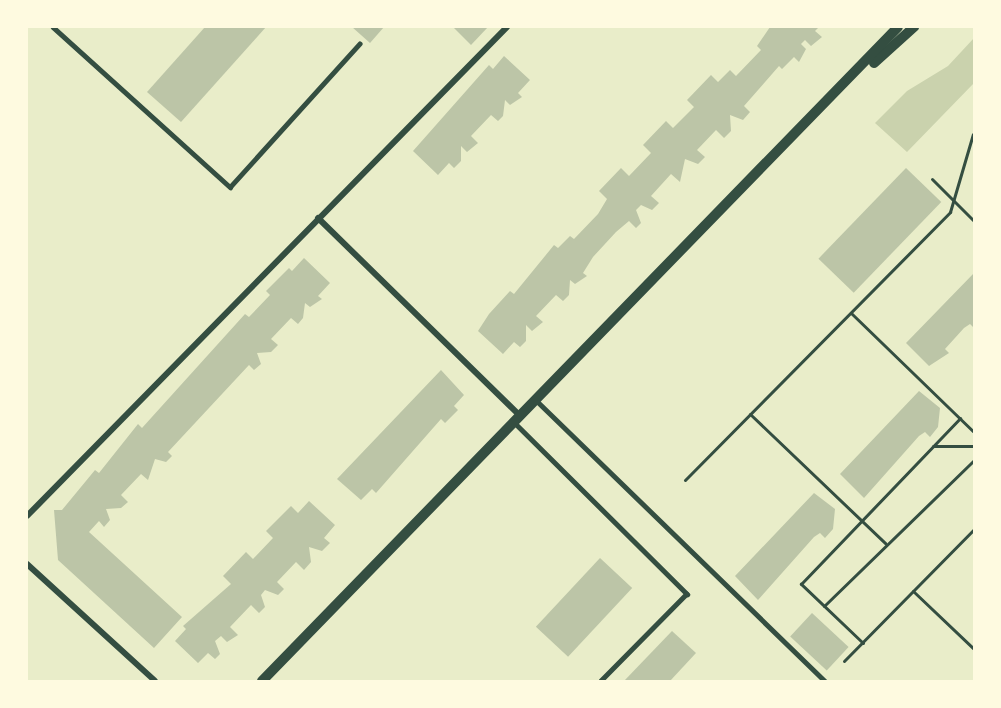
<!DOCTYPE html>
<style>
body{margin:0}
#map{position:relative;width:1001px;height:708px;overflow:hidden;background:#e9edc9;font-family:Figtree,sans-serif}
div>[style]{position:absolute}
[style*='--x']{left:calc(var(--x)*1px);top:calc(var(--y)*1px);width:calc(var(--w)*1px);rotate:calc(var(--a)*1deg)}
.green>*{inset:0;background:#cad2ad}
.building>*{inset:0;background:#bcc5a7;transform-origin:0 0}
.path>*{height:3px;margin:-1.5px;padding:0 1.5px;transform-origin:1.5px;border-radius:1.5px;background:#344e41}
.service>*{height:4.5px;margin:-2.25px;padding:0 2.25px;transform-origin:2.25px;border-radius:2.25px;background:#344e41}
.minor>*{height:6px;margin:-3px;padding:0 3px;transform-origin:3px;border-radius:3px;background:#344e41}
.tertiary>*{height:10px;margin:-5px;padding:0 5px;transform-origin:5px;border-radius:5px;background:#344e41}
span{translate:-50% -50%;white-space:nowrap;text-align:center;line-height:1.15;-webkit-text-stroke:4.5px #fefae0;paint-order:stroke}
.frame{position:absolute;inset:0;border:28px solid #fefae0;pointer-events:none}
</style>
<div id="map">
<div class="green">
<i style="clip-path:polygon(974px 38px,974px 83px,907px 152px,875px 123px,907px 91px,948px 66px)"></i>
</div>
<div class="building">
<i style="clip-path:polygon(205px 27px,266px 27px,181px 122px,147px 92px)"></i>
<i style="clip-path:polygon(352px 27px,384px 27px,370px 43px)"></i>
<i style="clip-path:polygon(453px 27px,488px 27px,471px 45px)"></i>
<i style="clip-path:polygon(770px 27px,819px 27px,815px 31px,822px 37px,811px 46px,805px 40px,801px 44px,806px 49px,799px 62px,794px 57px,782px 69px,779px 66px,744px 106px,750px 112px,743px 120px,730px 115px,731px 131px,724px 138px,716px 130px,697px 150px,705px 157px,698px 164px,685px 159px,680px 182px,671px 174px,651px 196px,659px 203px,652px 210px,641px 205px,636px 210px,641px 223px,636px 228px,629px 221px,616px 232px,593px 257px,583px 273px,587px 276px,575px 284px,570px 280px,569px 295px,563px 301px,556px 295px,536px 316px,543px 322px,532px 331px,526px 325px,526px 341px,520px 347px,514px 342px,503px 354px,478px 331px,489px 314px,510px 291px,514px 294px,554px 245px,558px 248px,570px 236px,574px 239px,598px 214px,607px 199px,599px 191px,621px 168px,629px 176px,651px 153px,643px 145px,666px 121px,673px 128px,694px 107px,687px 100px,711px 75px,718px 82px,730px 70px,736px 76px,761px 50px,757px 46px)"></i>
<i style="clip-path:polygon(504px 56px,530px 80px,518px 93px,522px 97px,510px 105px,505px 100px,503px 116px,498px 121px,491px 115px,471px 136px,478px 143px,467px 152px,461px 146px,461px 161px,454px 168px,449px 163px,438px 175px,413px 151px,489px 65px,493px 69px)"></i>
<i style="left:906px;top:168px;width:49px;height:126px;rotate:44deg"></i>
<i style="clip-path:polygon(304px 258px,330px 283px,318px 296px,322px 299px,310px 307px,305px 303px,303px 318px,298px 324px,291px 318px,271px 339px,278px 345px,271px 352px,257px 353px,261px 364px,254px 370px,249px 365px,168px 452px,172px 456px,166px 462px,155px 459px,148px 480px,141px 474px,121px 495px,128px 502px,121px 508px,106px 509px,110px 520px,104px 527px,99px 521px,89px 532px,182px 617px,154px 648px,58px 560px,54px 510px,62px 510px,95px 470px,99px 473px,138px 424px,142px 428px,245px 314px,249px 317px,270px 295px,266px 291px,289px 268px,292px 271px)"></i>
<i style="clip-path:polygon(974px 273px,974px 328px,970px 324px,964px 328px,945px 349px,949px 353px,929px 366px,906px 343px)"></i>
<i style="clip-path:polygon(441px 370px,464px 395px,454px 406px,458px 410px,445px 423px,441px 419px,376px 493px,372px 489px,361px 500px,337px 479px)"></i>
<i style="clip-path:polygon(919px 391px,940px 408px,938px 427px,930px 437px,925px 432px,919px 436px,864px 498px,840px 474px)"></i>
<i style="clip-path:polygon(814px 493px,835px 509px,833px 529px,825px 538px,820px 533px,814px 537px,758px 600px,735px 576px)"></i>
<i style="clip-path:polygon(309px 501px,335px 525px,324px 538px,330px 543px,322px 551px,309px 547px,311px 562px,304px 570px,296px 562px,277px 582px,284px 589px,278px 595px,265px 590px,261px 595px,265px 607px,259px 613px,251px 605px,230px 627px,238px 635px,227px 642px,221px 636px,215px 641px,220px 654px,215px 659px,208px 653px,198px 663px,175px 641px,186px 629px,183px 626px,231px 584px,223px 576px,246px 552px,253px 559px,273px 538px,266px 531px,291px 506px,298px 513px)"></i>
<i style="left:600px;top:558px;width:44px;height:94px;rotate:43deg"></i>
<i style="left:812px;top:613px;width:50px;height:32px;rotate:43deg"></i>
<i style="clip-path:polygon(672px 631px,696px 653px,670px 681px,624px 681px)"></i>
</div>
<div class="path">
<i style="--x:974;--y:115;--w:20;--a:90"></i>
<i style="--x:932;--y:179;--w:59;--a:45"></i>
<i style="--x:851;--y:313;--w:171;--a:44.1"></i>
<i style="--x:750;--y:414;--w:187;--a:43.7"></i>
<i style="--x:933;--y:446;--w:41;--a:0"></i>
<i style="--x:685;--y:480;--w:377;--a:-45.3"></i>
<i style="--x:950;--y:212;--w:81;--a:-73.6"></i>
<i style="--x:913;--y:591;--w:84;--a:43.6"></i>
<i style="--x:824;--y:606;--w:209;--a:-44.2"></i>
<i style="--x:863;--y:643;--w:86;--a:-136.4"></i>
<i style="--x:801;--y:584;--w:230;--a:-46.2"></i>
<i style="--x:844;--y:661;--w:185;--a:-45.4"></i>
</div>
<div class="service">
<i style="--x:53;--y:27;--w:239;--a:42.1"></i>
<i style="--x:230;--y:187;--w:193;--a:-47.9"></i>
<i style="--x:537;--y:401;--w:402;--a:44.2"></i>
<i style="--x:515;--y:423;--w:243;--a:44.8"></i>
<i style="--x:687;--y:594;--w:122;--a:134.7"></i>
</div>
<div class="minor">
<i style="--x:318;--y:218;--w:284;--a:44.4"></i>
<i style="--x:27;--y:516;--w:685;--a:-45.53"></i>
<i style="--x:27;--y:564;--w:173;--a:42.4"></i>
</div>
<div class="tertiary">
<i style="--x:874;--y:63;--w:54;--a:-42"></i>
<i style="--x:262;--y:681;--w:912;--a:-45.8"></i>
</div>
<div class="frame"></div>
</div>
